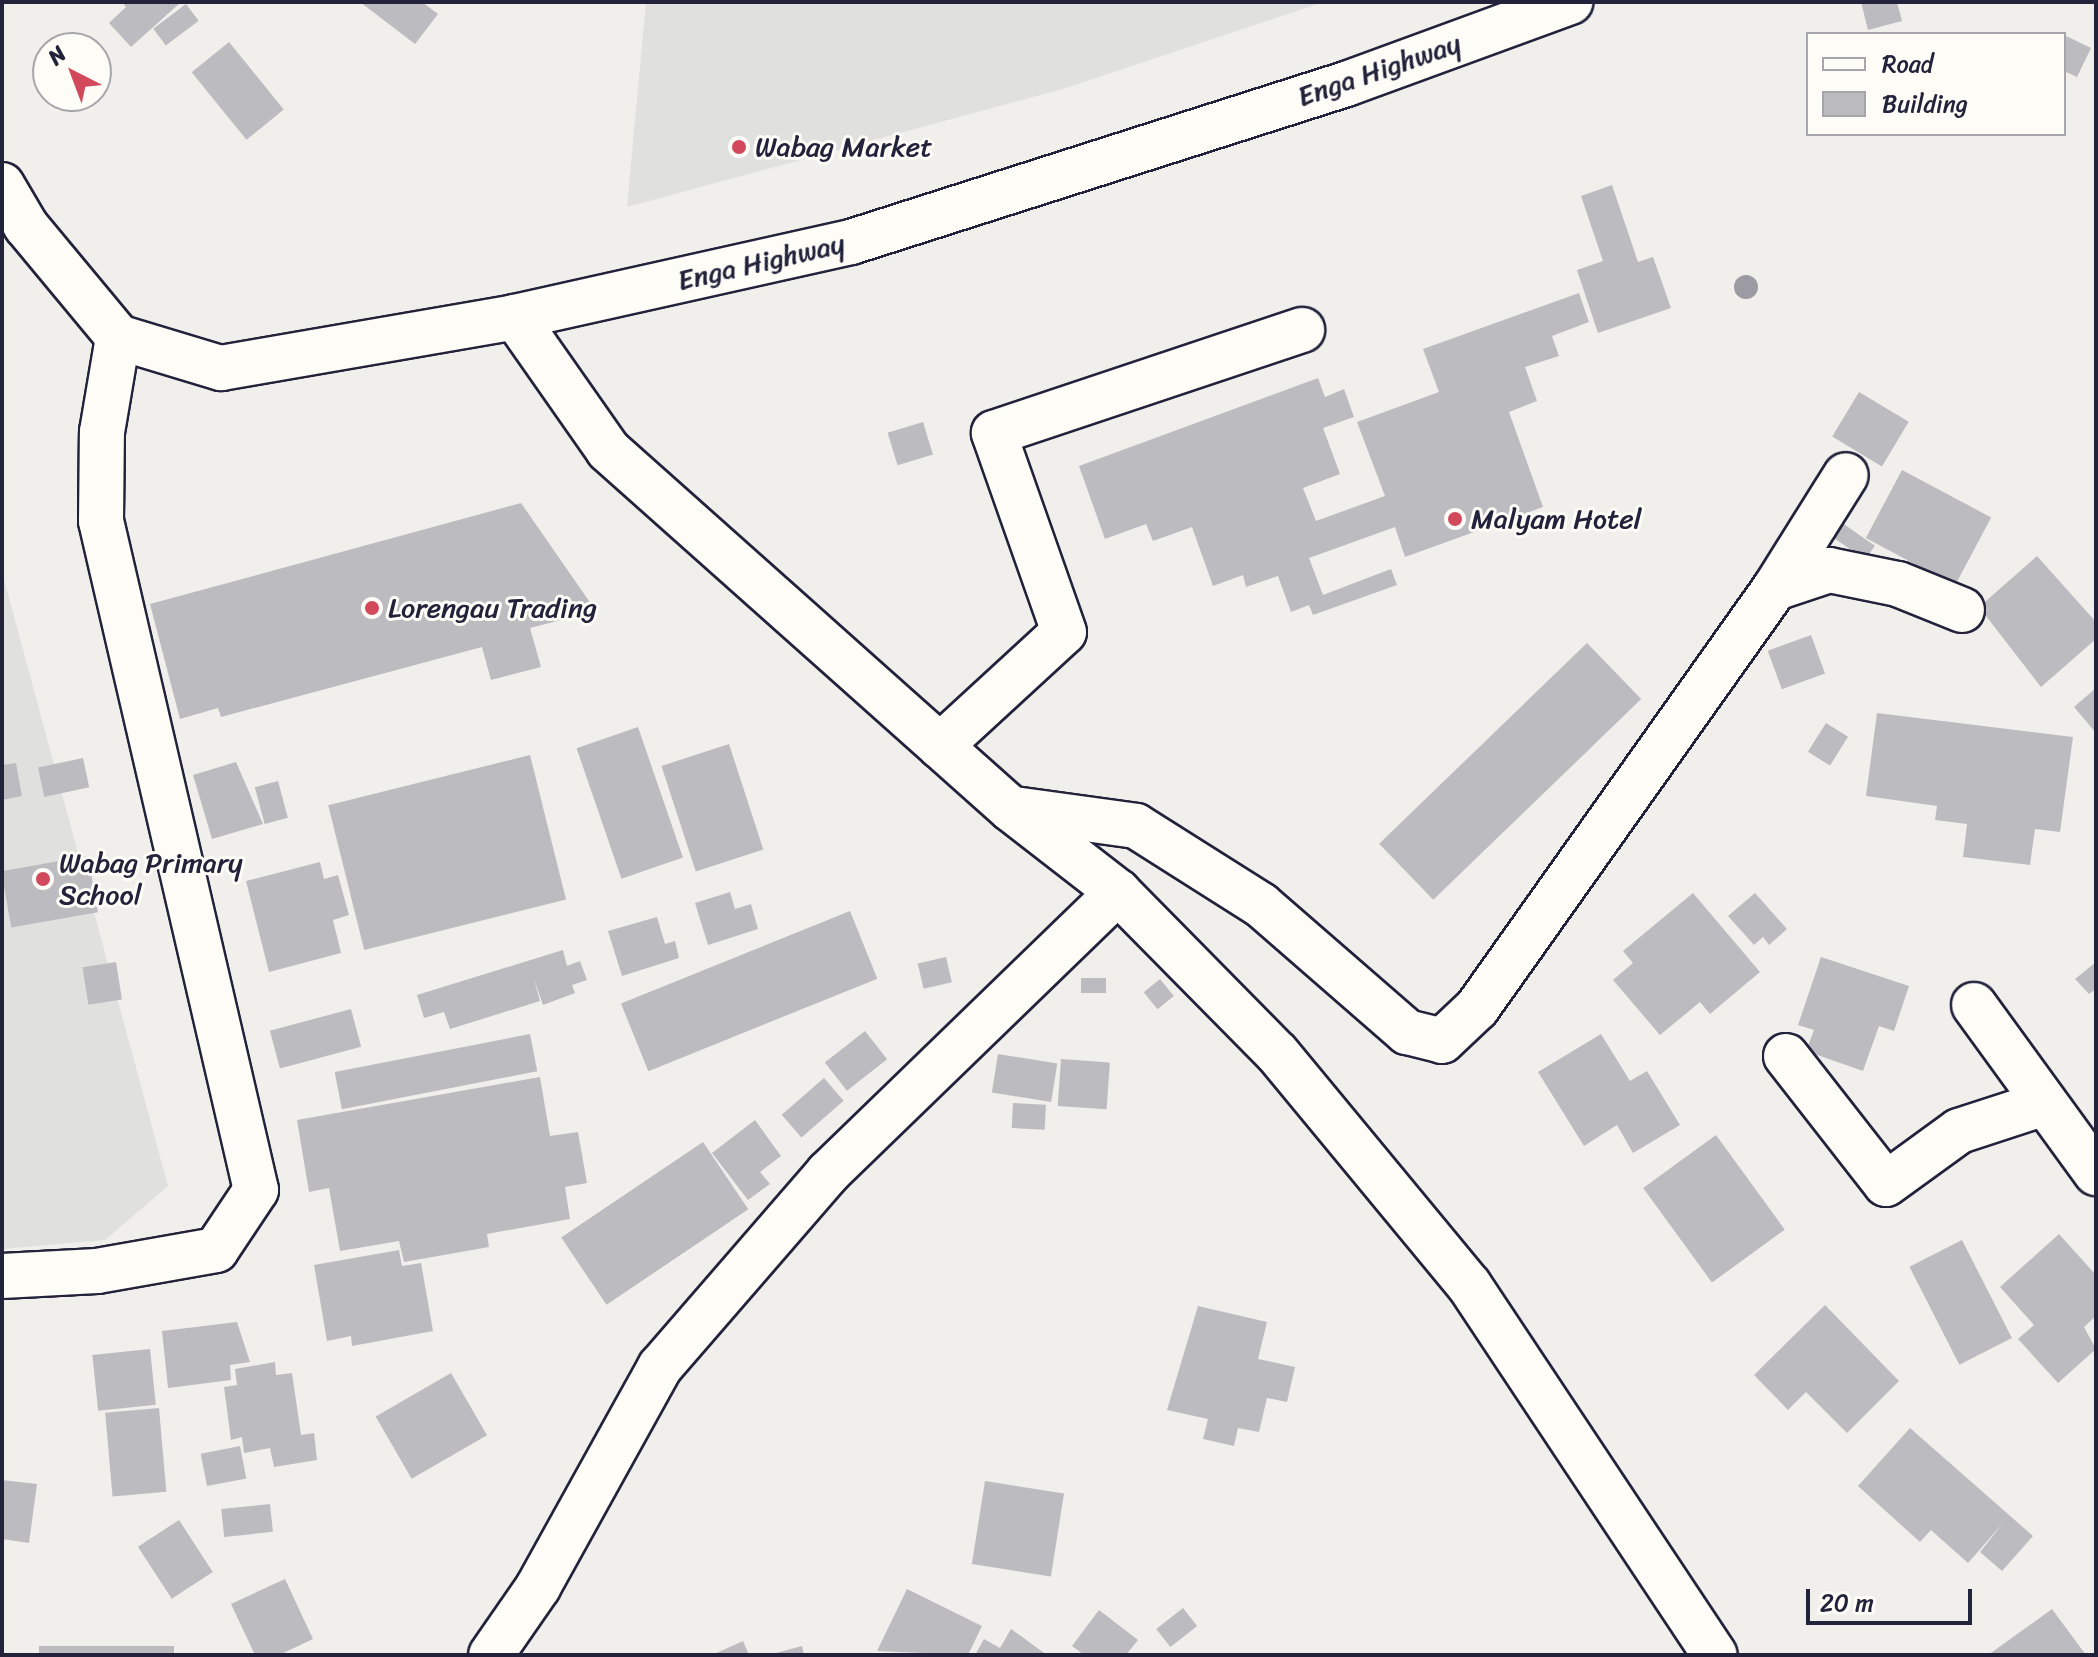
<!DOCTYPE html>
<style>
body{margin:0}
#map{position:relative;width:2098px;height:1657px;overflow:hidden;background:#f0efec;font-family:Sriracha,sans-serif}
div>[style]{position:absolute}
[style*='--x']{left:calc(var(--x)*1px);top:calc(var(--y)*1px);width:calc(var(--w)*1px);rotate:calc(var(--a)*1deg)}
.built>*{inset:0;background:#e0e0df}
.building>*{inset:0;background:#bcbcc0;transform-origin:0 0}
.roads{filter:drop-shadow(2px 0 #22223b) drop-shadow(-2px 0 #22223b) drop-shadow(0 2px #22223b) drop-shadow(0 -2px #22223b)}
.minor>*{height:44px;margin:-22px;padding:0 22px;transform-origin:22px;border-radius:22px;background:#fdfcf7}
.major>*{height:44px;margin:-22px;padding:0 22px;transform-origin:22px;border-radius:22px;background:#fdfcf7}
.trees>*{width:24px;height:24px;margin:-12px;border-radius:50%;background:#9c9ba3}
.dots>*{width:22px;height:22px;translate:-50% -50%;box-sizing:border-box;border:4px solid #fdfcf7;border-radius:50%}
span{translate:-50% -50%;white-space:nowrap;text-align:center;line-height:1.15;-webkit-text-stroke:6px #fdfcf7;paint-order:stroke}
.street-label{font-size:28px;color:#22223b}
.poi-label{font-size:28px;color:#22223b}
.left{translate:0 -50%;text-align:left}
.frame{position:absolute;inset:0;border:4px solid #22223b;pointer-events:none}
.legend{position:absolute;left:1806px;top:32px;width:260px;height:104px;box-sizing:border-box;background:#fdfcf7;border:2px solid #a5a5ac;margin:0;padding:10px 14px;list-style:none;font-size:24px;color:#22223b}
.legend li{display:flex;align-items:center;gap:16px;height:40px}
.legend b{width:40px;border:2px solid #a5a5ac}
.north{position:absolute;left:32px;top:32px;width:80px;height:80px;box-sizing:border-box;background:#fdfcf7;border:2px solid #a5a5ac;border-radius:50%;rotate:318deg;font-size:22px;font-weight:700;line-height:32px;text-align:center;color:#22223b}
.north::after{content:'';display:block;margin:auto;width:28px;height:36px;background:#d1495b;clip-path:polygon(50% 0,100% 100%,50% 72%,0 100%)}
.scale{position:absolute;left:1806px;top:1589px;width:166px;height:36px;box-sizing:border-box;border:4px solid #22223b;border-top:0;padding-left:10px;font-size:24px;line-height:28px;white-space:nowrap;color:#22223b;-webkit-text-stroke:6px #fdfcf7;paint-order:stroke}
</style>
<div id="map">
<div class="built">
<i style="clip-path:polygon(646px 2px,1324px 2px,1066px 88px,627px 207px)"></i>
<i style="clip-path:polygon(2px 572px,168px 1186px,105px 1240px,2px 1249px)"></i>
</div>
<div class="building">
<i style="clip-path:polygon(122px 2px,181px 2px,131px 47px,109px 23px,126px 7px)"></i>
<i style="clip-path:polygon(360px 2px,422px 2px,438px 14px,415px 44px)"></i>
<i style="clip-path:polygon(1861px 2px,1897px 2px,1902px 21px,1868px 30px)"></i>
<i style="left:186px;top:4px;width:21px;height:41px;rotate:53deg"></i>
<i style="clip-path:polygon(2064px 35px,2091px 48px,2077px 77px,2064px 71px)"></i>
<i style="left:229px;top:42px;width:87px;height:48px;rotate:51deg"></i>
<i style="clip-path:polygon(1612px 185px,1638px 262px,1653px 257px,1671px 308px,1598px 333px,1577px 270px,1603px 261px,1581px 196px)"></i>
<i style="clip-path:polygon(1579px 293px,1589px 322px,1552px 336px,1559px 356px,1525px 367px,1537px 401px,1509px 412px,1543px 507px,1405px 557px,1395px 527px,1309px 558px,1323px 595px,1391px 569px,1397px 585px,1313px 615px,1309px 605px,1291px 612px,1278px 576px,1246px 587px,1243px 575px,1213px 586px,1192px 527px,1153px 541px,1146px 524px,1105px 539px,1079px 466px,1318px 378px,1325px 397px,1344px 389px,1354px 417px,1323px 428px,1340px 474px,1303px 488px,1316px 521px,1385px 496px,1357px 422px,1439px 392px,1423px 349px)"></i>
<i style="left:1859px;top:392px;width:58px;height:52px;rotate:31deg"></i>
<i style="left:923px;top:422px;width:34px;height:37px;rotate:73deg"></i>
<i style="left:1902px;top:470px;width:101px;height:77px;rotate:28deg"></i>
<i style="clip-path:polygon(521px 503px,596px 611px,530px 628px,541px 667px,491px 680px,482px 647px,221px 717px,218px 708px,180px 719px,150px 604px)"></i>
<i style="left:1838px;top:520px;width:45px;height:17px;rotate:35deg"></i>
<i style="clip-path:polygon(2037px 556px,2096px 622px,2096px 639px,2041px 687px,1979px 607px)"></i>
<i style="left:1811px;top:635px;width:41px;height:46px;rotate:70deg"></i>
<i style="left:1587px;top:643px;width:78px;height:289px;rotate:46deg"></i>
<i style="clip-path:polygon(2096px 688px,2096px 733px,2074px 707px)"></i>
<i style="clip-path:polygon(1877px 713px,2073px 737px,2060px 832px,2035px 829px,2030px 865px,1963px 857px,1967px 824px,1935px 820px,1937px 806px,1866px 796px)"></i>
<i style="left:1826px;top:723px;width:26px;height:34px;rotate:32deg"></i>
<i style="left:638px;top:727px;width:138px;height:65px;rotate:71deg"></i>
<i style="left:729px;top:744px;width:111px;height:71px;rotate:72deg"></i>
<i style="left:530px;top:755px;width:149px;height:208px;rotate:76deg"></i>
<i style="left:83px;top:758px;width:30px;height:46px;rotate:78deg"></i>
<i style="clip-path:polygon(236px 762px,263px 824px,212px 839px,193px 775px)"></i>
<i style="clip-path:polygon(16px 763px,22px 796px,2px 800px,2px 765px)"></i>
<i style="left:278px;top:781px;width:38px;height:24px;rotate:75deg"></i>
<i style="left:88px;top:856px;width:57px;height:88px;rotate:80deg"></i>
<i style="clip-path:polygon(320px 862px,324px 879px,338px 875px,349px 915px,333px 920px,341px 953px,269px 972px,246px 881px)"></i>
<i style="clip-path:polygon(730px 892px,735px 909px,751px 904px,758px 929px,708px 945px,695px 903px)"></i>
<i style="clip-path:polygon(1693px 893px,1760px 972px,1710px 1014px,1700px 1002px,1660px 1035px,1613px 980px,1633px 963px,1623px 951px)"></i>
<i style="clip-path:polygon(1755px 893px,1787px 929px,1769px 945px,1763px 937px,1754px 945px,1728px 916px)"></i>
<i style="left:850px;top:911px;width:73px;height:247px;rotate:68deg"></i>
<i style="clip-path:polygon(657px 917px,665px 944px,675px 941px,679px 958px,622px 976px,608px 931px)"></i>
<i style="clip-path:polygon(563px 950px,567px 966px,580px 961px,587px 980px,572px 985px,575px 993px,543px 1005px,534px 979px,540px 1001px,450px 1029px,444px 1012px,424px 1018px,417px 995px)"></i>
<i style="left:946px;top:957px;width:26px;height:29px;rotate:77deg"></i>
<i style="clip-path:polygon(1821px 957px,1909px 986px,1894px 1031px,1879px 1026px,1863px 1071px,1806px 1051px,1814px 1030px,1798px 1025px)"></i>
<i style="left:116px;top:962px;width:38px;height:34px;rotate:81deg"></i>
<i style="clip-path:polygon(2096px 962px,2096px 989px,2089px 994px,2075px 979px)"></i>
<i style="left:1106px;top:978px;width:15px;height:25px;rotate:90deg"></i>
<i style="left:1160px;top:979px;width:22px;height:21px;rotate:51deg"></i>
<i style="left:351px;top:1009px;width:39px;height:84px;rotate:75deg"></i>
<i style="left:865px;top:1031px;width:36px;height:51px;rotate:52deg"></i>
<i style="left:530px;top:1034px;width:38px;height:199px;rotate:79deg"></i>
<i style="clip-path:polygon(1601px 1034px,1630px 1081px,1647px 1071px,1680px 1125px,1633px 1153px,1617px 1125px,1584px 1146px,1538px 1072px)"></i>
<i style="left:998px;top:1054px;width:60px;height:39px;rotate:9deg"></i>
<i style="left:1061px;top:1059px;width:49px;height:47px;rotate:4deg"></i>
<i style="clip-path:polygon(540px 1077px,550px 1136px,578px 1132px,587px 1183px,565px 1187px,570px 1219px,487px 1234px,489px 1247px,404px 1262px,399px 1241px,340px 1251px,329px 1188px,309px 1192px,297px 1120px)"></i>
<i style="left:824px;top:1078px;width:30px;height:56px;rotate:49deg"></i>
<i style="left:1013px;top:1103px;width:33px;height:25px;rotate:3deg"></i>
<i style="clip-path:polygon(755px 1120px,781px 1156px,760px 1172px,770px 1184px,748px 1200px,712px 1153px)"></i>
<i style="left:1716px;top:1135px;width:117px;height:90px;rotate:54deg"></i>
<i style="left:703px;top:1142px;width:81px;height:171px;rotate:56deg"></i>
<i style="clip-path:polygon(2059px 1234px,2096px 1275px,2096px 1316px,2084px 1327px,2096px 1349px,2058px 1383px,2018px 1339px,2034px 1325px,2000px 1287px)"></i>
<i style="left:1962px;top:1240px;width:110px;height:59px;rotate:63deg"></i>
<i style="clip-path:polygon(399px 1250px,402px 1266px,421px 1263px,433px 1331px,352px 1346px,351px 1336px,327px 1341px,314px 1265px)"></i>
<i style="clip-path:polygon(1825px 1305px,1899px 1381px,1847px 1433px,1806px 1392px,1788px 1410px,1754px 1375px)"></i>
<i style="clip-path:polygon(1198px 1306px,1267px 1322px,1258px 1359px,1295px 1367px,1287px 1402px,1267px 1398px,1259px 1432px,1238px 1428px,1234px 1446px,1203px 1439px,1208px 1419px,1167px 1410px)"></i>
<i style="clip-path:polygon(237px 1322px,250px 1362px,230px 1365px,231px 1380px,168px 1388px,162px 1331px)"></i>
<i style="left:150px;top:1349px;width:56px;height:58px;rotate:84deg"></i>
<i style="clip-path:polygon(275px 1362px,276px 1375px,292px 1373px,301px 1435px,314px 1433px,317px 1460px,274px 1467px,270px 1448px,244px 1453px,242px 1437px,231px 1440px,224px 1387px,237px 1385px,235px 1369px)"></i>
<i style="left:451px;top:1373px;width:72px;height:87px;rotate:60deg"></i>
<i style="left:159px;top:1408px;width:84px;height:54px;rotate:85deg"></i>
<i style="clip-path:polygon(1910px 1428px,2033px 1536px,2002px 1571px,1980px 1552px,2004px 1522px,1968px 1563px,1931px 1530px,1920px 1542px,1858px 1486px)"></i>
<i style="left:240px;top:1446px;width:33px;height:40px;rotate:79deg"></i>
<i style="clip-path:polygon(2px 1480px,37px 1484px,29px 1543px,2px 1539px)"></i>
<i style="left:985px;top:1481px;width:80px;height:84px;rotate:9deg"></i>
<i style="left:270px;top:1504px;width:28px;height:49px;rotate:84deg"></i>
<i style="left:179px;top:1520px;width:62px;height:49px;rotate:57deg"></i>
<i style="clip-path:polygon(285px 1579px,313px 1639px,279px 1655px,255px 1655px,231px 1604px)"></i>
<i style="clip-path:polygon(907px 1589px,982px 1626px,968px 1655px,877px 1651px)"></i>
<i style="left:1183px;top:1608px;width:23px;height:34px;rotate:52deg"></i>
<i style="clip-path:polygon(2052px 1609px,2086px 1655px,1988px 1655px)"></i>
<i style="clip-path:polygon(1099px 1610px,1138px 1640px,1126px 1655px,1084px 1655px,1072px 1646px)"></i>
<i style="clip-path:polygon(1011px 1629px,1047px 1655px,975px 1655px,984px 1639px,1000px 1648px)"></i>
<i style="clip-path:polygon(743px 1641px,749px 1655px,712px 1655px)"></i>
<i style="left:39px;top:1646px;width:135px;height:9px"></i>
<i style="clip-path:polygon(802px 1646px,804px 1655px,772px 1655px,772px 1654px)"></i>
</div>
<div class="roads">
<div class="minor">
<i style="--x:515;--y:317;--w:162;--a:55"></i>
<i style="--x:608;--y:450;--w:540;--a:41.7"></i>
<i style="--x:1011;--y:809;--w:135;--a:37.8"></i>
<i style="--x:1118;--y:892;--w:226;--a:45.4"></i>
<i style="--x:1277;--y:1053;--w:301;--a:50.4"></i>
<i style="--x:1469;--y:1285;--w:444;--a:56.4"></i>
<i style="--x:1775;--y:588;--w:57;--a:-18.4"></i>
<i style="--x:1829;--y:570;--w:70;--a:11.5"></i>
<i style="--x:1898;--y:584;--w:69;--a:22.1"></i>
<i style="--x:940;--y:746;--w:168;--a:-42.6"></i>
<i style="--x:1064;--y:632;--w:211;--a:-109.4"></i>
<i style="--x:994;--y:433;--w:325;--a:-18.5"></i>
<i style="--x:1014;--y:809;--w:123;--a:7.9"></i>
<i style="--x:1136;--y:826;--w:148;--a:32.3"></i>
<i style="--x:1261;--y:905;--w:194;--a:41"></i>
<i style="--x:1407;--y:1032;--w:36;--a:14"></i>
<i style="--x:1442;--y:1041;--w:48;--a:-43.3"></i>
<i style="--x:1477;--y:1008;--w:515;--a:-54.64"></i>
<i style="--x:1775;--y:588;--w:133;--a:-57.9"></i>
<i style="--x:1974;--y:1005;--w:208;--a:54"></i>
<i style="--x:1786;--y:1056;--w:162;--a:52"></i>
<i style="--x:1886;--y:1184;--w:90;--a:-36"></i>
<i style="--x:1959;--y:1131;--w:90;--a:-18"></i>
<i style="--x:2;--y:1276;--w:95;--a:-3"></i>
<i style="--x:97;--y:1271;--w:121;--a:-10"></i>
<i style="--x:216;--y:1250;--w:72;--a:-56.3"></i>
<i style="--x:256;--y:1190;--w:687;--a:-103.04"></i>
<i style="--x:101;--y:521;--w:89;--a:-89.4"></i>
<i style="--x:102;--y:432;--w:96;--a:-80.4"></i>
<i style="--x:491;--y:1655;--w:83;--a:-55.3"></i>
<i style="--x:538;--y:1587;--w:252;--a:-61"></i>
<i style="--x:660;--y:1367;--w:257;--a:-49.1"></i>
<i style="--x:828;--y:1173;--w:404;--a:-44.1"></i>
</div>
<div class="major">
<i style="--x:2;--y:185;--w:48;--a:59.7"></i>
<i style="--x:26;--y:226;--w:144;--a:50.3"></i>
<i style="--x:118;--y:337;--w:108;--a:16.8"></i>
<i style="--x:221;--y:368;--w:298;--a:-9.8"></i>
<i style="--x:515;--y:317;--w:344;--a:-12.6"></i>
<i style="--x:851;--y:242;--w:520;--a:-17.7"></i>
<i style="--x:1346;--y:84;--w:239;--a:-20.1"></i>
</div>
</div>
<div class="trees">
<i style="left:1746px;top:287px"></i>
</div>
<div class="dots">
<i style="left:739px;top:147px;background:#d1495b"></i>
<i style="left:1455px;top:519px;background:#d1495b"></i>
<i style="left:372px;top:608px;background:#d1495b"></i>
<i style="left:43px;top:879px;background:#d1495b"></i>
</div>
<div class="street-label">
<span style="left:1379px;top:70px;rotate:-19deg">Enga Highway</span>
<span style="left:761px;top:262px;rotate:-13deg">Enga Highway</span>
</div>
<div class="poi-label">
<span class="left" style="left:755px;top:147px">Wabag Market</span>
<span class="left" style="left:1471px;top:519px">Malyam Hotel</span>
<span class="left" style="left:388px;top:608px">Lorengau Trading</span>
<span class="left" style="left:59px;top:879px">Wabag Primary<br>School</span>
</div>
<div class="frame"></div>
<ul class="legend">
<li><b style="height:10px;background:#fdfcf7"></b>Road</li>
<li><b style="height:22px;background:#bcbcc0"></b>Building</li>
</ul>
<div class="north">N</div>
<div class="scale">20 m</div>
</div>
